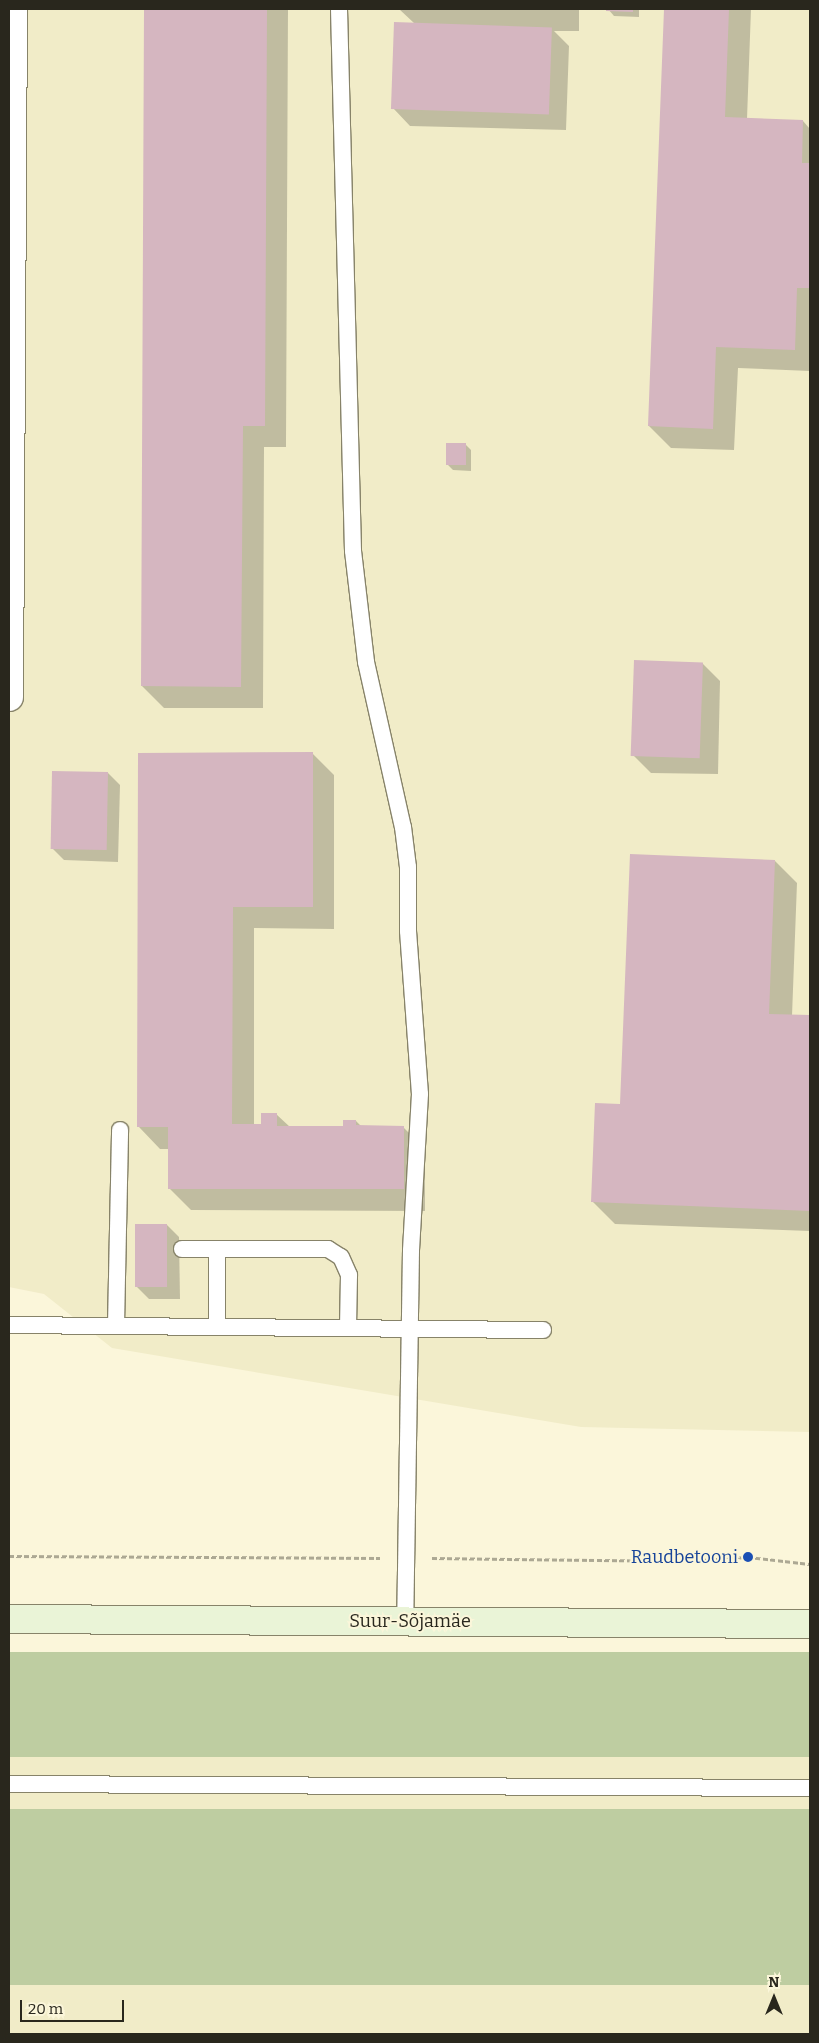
<!DOCTYPE html>
<meta charset="utf-8">
<style>
body{margin:0}
#map{position:relative;width:819px;height:2043px;overflow:hidden;background:#fbf6da;font-family:Bitter,serif}
div>[style]{position:absolute}
[style*='--x']{left:calc(var(--x)*1px);top:calc(var(--y)*1px);width:calc(var(--w)*1px);rotate:calc(var(--a)*1deg)}
.built>*{inset:0;background:#f1ecc8;transform-origin:0 0}
.green>*{inset:0;background:#becda1;transform-origin:0 0}
.shadow>*{inset:0;background:#0003}
.building>*{inset:0;background:#d5b6c0;transform-origin:0 0}
.path>*{height:3px;margin-top:-1.5px;transform-origin:0;background:repeating-linear-gradient(90deg,#aca893 0 5px,transparent 0 7.5px)}
.roads{filter:drop-shadow(1px 0 #878369) drop-shadow(-1px 0 #878369) drop-shadow(0 1px #878369) drop-shadow(0 -1px #878369)}
.service>*{height:16px;margin:-8px;padding:0 8px;transform-origin:8px;border-radius:8px;background:#fff}
.minor>*{height:28px;margin:-14px;padding:0 14px;transform-origin:14px;border-radius:14px;background:#fff}
.secondary>*{height:28px;margin:-14px;padding:0 14px;transform-origin:14px;border-radius:14px;background:#eaf4d7}
.dots>*{width:14px;height:14px;translate:-50% -50%;box-sizing:border-box;border:2px solid #fbf6da;border-radius:50%}
span{translate:-50% -50%;white-space:nowrap;text-align:center;line-height:1.15;-webkit-text-stroke:4px #fbf6da;paint-order:stroke}
.transit-label{font-size:18px;color:#164399}
.right{translate:-100% -50%;text-align:right}
.street-label{font-size:18px;color:#29271d}
.frame{position:absolute;inset:0;border:10px solid #29271d;pointer-events:none}
.north{position:absolute;left:749px;top:1973px;width:50px;height:50px;-webkit-text-stroke:4px #fbf6da;paint-order:stroke;rotate:0deg;font-size:14px;font-weight:700;line-height:20px;text-align:center;color:#29271d}
.north::after{content:'';display:block;margin:auto;width:18px;height:22px;background:#29271d;clip-path:polygon(50% 0,100% 100%,50% 72%,0 100%)}
.scale{position:absolute;left:20px;top:2000px;width:104px;height:22px;box-sizing:border-box;border:2px solid #29271d;border-top:0;padding-left:6px;font-size:15px;line-height:18px;white-space:nowrap;color:#29271d;-webkit-text-stroke:4px #fbf6da;paint-order:stroke}
</style>
<div id="map">
<div class="built">
<i style="clip-path:polygon(9px 9px,810px 9px,810px 1432px,581px 1427px,112px 1348px,44px 1294px,9px 1287px)"></i>
<i style="left:9px;top:1757px;width:801px;height:277px"></i>
</div>
<div class="green">
<i style="left:9px;top:1652px;width:801px;height:105px"></i>
<i style="left:9px;top:1809px;width:801px;height:176px"></i>
</div>
<div class="shadow">
<i style="clip-path:polygon(145px 9px,288px 9px,286px 447px,264px 447px,263px 708px,164px 708px,142px 686px)"></i>
<i style="clip-path:polygon(399px 9px,579px 9px,579px 31px,554px 31px,569px 46px,566px 130px,410px 126px,393px 108px,414px 23px)"></i>
<i style="clip-path:polygon(608px 9px,639px 9px,639px 17px,614px 16px)"></i>
<i style="clip-path:polygon(665px 9px,751px 9px,747px 119px,803px 121px,810px 129px,810px 371px,738px 368px,734px 450px,671px 448px,649px 426px)"></i>
<i style="clip-path:polygon(465px 444px,471px 450px,471px 471px,453px 470px,447px 464px)"></i>
<i style="clip-path:polygon(702px 663px,720px 681px,718px 774px,651px 773px,633px 755px)"></i>
<i style="clip-path:polygon(312px 753px,334px 775px,334px 929px,254px 928px,254px 1125px,262px 1125px,276px 1114px,290px 1127px,345px 1127px,356px 1121px,361px 1126px,403px 1127px,425px 1149px,425px 1211px,191px 1210px,169px 1188px,169px 1149px,160px 1149px,139px 1127px,140px 754px)"></i>
<i style="clip-path:polygon(108px 773px,120px 785px,118px 862px,64px 860px,52px 848px)"></i>
<i style="clip-path:polygon(775px 861px,797px 883px,792px 1016px,810px 1017px,810px 1231px,615px 1224px,593px 1202px,621px 1106px)"></i>
<i style="clip-path:polygon(167px 1225px,179px 1237px,180px 1299px,149px 1299px,137px 1287px)"></i>
</div>
<div class="building">
<i style="clip-path:polygon(144px 9px,267px 9px,265px 426px,243px 426px,241px 687px,141px 686px)"></i>
<i style="clip-path:polygon(606px 9px,633px 9px,633px 12px,606px 11px)"></i>
<i style="clip-path:polygon(664px 9px,729px 9px,725px 117px,803px 120px,802px 163px,810px 163px,810px 288px,797px 288px,795px 350px,716px 347px,713px 429px,648px 426px)"></i>
<i style="left:394px;top:22px;width:158px;height:87px;rotate:2deg"></i>
<i style="left:446px;top:443px;width:20px;height:22px"></i>
<i style="left:634px;top:660px;width:69px;height:96px;rotate:2deg"></i>
<i style="clip-path:polygon(313px 752px,313px 907px,233px 907px,232px 1124px,261px 1124px,261px 1113px,277px 1113px,277px 1126px,343px 1126px,343px 1120px,356px 1120px,356px 1125px,404px 1126px,404px 1189px,168px 1189px,168px 1127px,137px 1127px,138px 753px)"></i>
<i style="left:52px;top:771px;width:56px;height:78px;rotate:1deg"></i>
<i style="clip-path:polygon(630px 854px,775px 860px,769px 1014px,810px 1015px,810px 1211px,591px 1202px,595px 1103px,620px 1104px)"></i>
<i style="left:135px;top:1224px;width:32px;height:63px"></i>
</div>
<div class="path">
<i style="--x:9;--y:1556;--w:371;--a:0.3"></i>
<i style="--x:432;--y:1558;--w:254;--a:0.7"></i>
<i style="--x:686;--y:1561;--w:62;--a:-3.7"></i>
<i style="--x:748;--y:1557;--w:62;--a:6.4"></i>
</div>
<div class="roads">
<div class="service">
<i style="--x:339;--y:9;--w:542;--a:88.52"></i>
<i style="--x:353;--y:551;--w:112;--a:83.3"></i>
<i style="--x:366;--y:662;--w:169;--a:77.4"></i>
<i style="--x:403;--y:827;--w:40;--a:82.9"></i>
<i style="--x:408;--y:867;--w:64;--a:90"></i>
<i style="--x:408;--y:931;--w:163;--a:85.8"></i>
<i style="--x:420;--y:1094;--w:157;--a:93.3"></i>
<i style="--x:411;--y:1251;--w:370;--a:90.9"></i>
<i style="--x:182;--y:1249;--w:35;--a:0"></i>
<i style="--x:9;--y:1325;--w:534;--a:0.54"></i>
<i style="--x:116;--y:1325;--w:195;--a:-88.8"></i>
<i style="--x:217;--y:1326;--w:77;--a:-90"></i>
<i style="--x:217;--y:1249;--w:111;--a:0"></i>
<i style="--x:328;--y:1249;--w:15;--a:32"></i>
<i style="--x:341;--y:1257;--w:20;--a:66"></i>
<i style="--x:349;--y:1275;--w:51;--a:91.1"></i>
<i style="--x:9;--y:1784;--w:801;--a:0.29"></i>
</div>
<div class="minor">
<i style="--x:9;--y:697;--w:688;--a:-89.67"></i>
</div>
<div class="secondary">
<i style="--x:9;--y:1619;--w:801;--a:0.36"></i>
</div>
</div>
<div class="dots">
<i style="left:748px;top:1557px;background:#1a4fb4"></i>
</div>
<div class="transit-label">
<span class="right" style="left:738px;top:1557px">Raudbetooni</span>
</div>
<div class="street-label">
<span style="left:410px;top:1621px">Suur-Sõjamäe</span>
</div>
<div class="frame"></div>
<div class="north">N</div>
<div class="scale">20 m</div>
</div>
